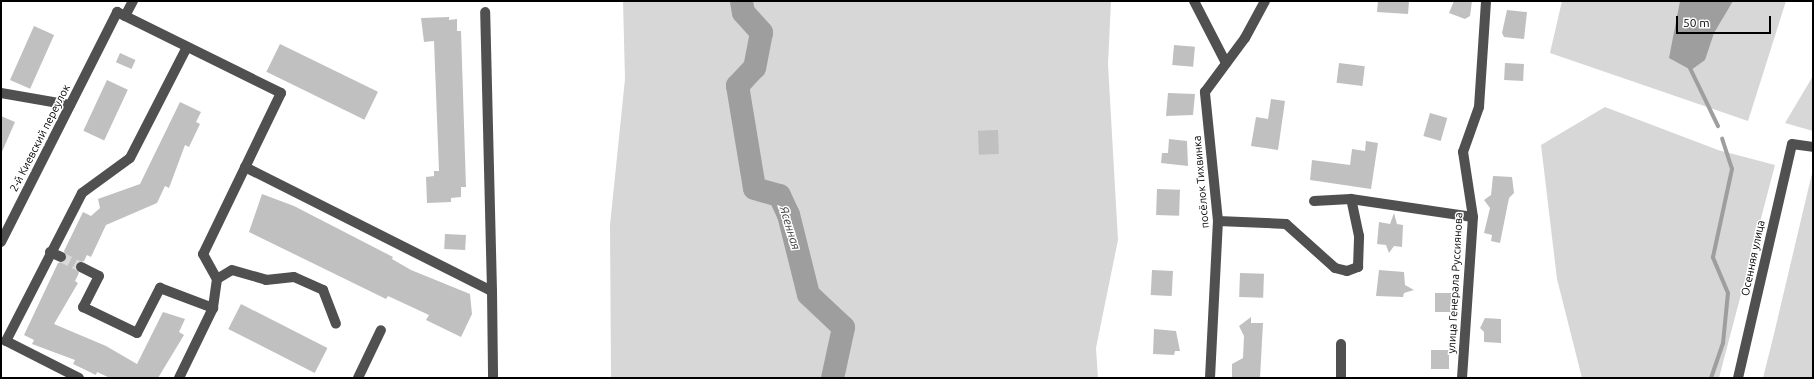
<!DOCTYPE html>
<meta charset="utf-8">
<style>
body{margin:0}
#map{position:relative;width:1814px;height:379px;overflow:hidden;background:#fff;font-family:Ubuntu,sans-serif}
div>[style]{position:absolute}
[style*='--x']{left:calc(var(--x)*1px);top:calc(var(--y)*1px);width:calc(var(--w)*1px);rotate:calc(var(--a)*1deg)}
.green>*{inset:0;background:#d7d7d7}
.water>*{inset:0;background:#9e9e9e}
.stream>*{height:4px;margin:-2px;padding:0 2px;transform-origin:2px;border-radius:2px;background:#9e9e9e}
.river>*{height:23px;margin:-11.5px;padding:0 11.5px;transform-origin:11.5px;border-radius:11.5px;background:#9e9e9e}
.building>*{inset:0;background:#c0c0c0;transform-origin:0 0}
.minor-tunnel>*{height:10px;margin-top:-5px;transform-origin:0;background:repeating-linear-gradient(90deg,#d9d9d9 0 10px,transparent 0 15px)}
.minor>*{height:10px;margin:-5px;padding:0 5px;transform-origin:5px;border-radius:5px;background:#505050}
span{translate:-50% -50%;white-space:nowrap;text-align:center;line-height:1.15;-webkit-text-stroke:3px #fff;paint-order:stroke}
.street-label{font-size:11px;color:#000}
.water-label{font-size:12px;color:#3f3f3f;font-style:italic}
.frame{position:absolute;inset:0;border:2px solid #000;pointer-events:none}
.scale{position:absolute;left:1676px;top:16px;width:95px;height:18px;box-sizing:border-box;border:2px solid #000;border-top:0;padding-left:5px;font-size:12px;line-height:14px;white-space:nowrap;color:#000;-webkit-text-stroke:3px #fff;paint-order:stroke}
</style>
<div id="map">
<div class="green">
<i style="clip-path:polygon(623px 1px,1111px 1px,1108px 64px,1118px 240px,1096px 348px,1098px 378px,611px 378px,610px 225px,625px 79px)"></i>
<i style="clip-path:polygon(1562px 1px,1786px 1px,1748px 121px,1550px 53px)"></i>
<i style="clip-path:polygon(1813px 76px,1813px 131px,1785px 123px)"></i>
<i style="clip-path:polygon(1605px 107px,1718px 150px,1775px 165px,1719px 378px,1582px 378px,1557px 279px,1541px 145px)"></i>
<i style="clip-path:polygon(1813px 169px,1813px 378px,1763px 378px,1773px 338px)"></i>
</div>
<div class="water">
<i style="clip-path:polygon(1680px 1px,1733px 1px,1714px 33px,1705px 60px,1691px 70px,1669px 58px)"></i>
</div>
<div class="stream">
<i style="--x:1688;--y:64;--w:69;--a:64.2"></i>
<i style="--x:1711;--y:378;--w:37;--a:-71"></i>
<i style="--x:1723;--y:343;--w:50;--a:-84.3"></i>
<i style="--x:1728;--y:293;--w:39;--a:-113"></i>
<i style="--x:1713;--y:257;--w:90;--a:-77.8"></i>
<i style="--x:1732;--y:169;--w:32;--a:-108"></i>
</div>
<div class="river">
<i style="--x:741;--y:1;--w:11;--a:80"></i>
<i style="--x:743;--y:12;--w:27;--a:48"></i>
<i style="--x:761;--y:32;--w:36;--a:101"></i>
<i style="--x:754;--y:67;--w:25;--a:133"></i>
<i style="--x:737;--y:85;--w:104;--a:80.6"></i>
<i style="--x:754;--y:188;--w:26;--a:16"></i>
<i style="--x:779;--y:195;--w:21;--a:65"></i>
<i style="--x:788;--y:214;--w:82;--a:76"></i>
<i style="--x:808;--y:294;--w:48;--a:43.3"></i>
<i style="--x:843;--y:327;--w:52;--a:102.2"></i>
</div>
<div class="building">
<i style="clip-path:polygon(1378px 1px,1409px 1px,1408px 14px,1377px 12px)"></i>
<i style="clip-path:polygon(1454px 1px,1472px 1px,1470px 16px,1465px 19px,1449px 13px)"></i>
<i style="clip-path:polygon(1507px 10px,1527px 12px,1524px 39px,1504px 37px,1502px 33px)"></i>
<i style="clip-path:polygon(449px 17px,449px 20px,457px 19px,457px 31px,461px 31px,466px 187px,461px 187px,461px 197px,451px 198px,451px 202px,427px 203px,426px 177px,434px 176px,434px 171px,439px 171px,434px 41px,424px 42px,421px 18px)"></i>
<i style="left:34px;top:26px;width:22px;height:59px;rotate:24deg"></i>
<i style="left:280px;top:44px;width:109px;height:31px;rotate:26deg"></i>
<i style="left:1174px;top:45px;width:21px;height:20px;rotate:5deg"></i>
<i style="left:120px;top:53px;width:17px;height:10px;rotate:24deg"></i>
<i style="left:1339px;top:63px;width:26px;height:20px;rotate:7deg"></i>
<i style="left:1505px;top:63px;width:19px;height:17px;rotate:3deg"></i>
<i style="left:107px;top:80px;width:23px;height:56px;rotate:25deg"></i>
<i style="clip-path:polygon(1168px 93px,1195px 94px,1193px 115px,1166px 116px)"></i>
<i style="clip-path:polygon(1271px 99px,1285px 101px,1278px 150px,1251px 146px,1256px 117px,1268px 119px)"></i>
<i style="clip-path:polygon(180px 102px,201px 112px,196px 122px,200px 124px,189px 147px,185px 145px,169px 188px,165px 186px,157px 203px,106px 225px,91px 257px,87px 255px,84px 261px,75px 264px,79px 273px,75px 281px,78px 283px,54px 324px,106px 346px,137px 364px,163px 312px,185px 319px,179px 332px,184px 335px,158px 378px,110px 378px,97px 372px,96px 375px,73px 364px,75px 360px,32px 344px,34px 340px,24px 335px,58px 263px,67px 260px,64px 251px,83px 212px,91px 216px,100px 208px,98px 199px,140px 184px)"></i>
<i style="left:1430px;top:113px;width:18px;height:24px;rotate:16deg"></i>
<i style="clip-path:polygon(1px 116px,15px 122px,1px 154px)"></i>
<i style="left:998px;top:130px;width:24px;height:20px;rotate:88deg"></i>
<i style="clip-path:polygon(1169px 139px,1187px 141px,1188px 166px,1161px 163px,1162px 153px,1168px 153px)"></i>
<i style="clip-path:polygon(1366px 141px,1378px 143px,1371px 189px,1310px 180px,1312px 160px,1350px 165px,1352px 149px,1365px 151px)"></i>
<i style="clip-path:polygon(1493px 176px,1512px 177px,1514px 193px,1509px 198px,1500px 243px,1491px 241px,1492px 235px,1484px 233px,1490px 208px,1484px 200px,1491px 195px)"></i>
<i style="left:1157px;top:189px;width:23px;height:26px;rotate:2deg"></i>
<i style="clip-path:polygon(262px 194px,294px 206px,393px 257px,392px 259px,411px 270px,470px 294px,472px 314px,461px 337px,426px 320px,429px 315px,388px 296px,386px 299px,249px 232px)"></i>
<i style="clip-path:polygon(1394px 213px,1397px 224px,1403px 225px,1402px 247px,1394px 246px,1389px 253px,1386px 245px,1377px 244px,1379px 222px,1390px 224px)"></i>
<i style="left:445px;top:234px;width:21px;height:15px;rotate:3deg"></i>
<i style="left:1152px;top:270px;width:21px;height:25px;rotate:3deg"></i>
<i style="clip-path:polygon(1379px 270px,1404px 272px,1405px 285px,1414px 290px,1404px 293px,1403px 297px,1376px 296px)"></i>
<i style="left:1240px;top:273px;width:24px;height:24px;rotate:2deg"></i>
<i style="left:1435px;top:293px;width:18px;height:19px"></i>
<i style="left:241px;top:304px;width:97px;height:28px;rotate:27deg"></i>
<i style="clip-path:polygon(1251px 317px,1251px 323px,1263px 323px,1260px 378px,1232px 378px,1232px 364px,1243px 358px,1244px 336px,1239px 326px)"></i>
<i style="clip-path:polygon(1485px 318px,1501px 319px,1501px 343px,1484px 342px,1484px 332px,1480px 328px)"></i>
<i style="clip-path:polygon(1154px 329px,1176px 331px,1180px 351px,1175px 351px,1174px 355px,1153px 354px)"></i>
<i style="left:1431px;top:350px;width:18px;height:19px"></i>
</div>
<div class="minor-tunnel">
<i style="--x:61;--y:257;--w:22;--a:27"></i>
</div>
<div class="minor">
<i style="--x:1194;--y:1;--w:70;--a:62.7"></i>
<i style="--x:125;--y:16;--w:17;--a:-62"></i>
<i style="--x:1;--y:93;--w:70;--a:9.9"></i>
<i style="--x:245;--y:167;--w:276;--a:26.7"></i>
<i style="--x:492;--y:291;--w:279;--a:-91.4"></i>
<i style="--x:1314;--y:201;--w:37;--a:-3"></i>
<i style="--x:1218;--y:221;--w:68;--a:2.5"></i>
<i style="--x:1286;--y:224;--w:66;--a:41.9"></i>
<i style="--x:1335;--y:268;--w:12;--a:14"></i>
<i style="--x:1347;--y:271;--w:12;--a:-20"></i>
<i style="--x:1358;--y:267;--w:31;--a:-88"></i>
<i style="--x:1359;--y:236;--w:38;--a:-102"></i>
<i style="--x:1351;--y:199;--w:123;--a:8.4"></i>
<i style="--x:1;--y:242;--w:258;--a:-63.2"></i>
<i style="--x:117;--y:12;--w:183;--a:26.3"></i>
<i style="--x:281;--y:93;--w:179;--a:115.8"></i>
<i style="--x:203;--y:254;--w:29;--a:61"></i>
<i style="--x:217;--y:279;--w:29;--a:98"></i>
<i style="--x:50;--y:252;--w:12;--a:24"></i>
<i style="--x:81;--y:267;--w:20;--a:27"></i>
<i style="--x:99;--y:276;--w:35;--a:117"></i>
<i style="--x:83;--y:307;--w:60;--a:25.7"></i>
<i style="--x:137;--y:333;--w:51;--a:-62.9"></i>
<i style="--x:160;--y:288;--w:57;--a:20.7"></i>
<i style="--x:213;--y:308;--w:78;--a:115.9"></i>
<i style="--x:217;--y:279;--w:17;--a:-31"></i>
<i style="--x:232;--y:270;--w:35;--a:16"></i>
<i style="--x:266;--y:280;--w:28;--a:-6"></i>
<i style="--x:294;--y:277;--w:32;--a:24"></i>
<i style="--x:323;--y:290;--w:36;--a:69"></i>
<i style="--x:492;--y:291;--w:87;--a:89.3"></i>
<i style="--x:1341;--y:344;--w:34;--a:90"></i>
<i style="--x:79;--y:378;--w:82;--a:-153.1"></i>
<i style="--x:6;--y:341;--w:166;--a:-62.8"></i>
<i style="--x:82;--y:193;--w:59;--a:-36.1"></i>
<i style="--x:130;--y:158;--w:125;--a:-62.8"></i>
<i style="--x:358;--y:378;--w:53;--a:-64.4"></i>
<i style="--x:1210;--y:378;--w:157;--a:-87.1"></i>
<i style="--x:1218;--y:221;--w:130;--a:-95.8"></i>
<i style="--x:1205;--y:92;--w:67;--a:-53.5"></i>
<i style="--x:1245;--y:38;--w:42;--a:-61.6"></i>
<i style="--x:1462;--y:378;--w:161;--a:-86.1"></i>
<i style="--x:1473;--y:217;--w:66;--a:-98.7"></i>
<i style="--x:1463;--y:152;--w:48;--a:-70.4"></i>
<i style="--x:1479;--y:107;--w:106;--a:-86.2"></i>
<i style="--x:1738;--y:378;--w:240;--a:-77"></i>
<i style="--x:1792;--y:144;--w:21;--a:8"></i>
</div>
<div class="street-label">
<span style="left:40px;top:138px;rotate:-63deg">2-й Киевский переулок</span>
<span style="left:1201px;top:182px;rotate:-95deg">посёлок Тихвинка</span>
<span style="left:1753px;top:258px;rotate:-78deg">Осенняя улица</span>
<span style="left:1455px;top:283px;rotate:-87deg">улица Генерала Руссиянова</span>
</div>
<div class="water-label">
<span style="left:790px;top:228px;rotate:73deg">Ясенная</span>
</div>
<div class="frame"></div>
<div class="scale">50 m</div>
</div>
